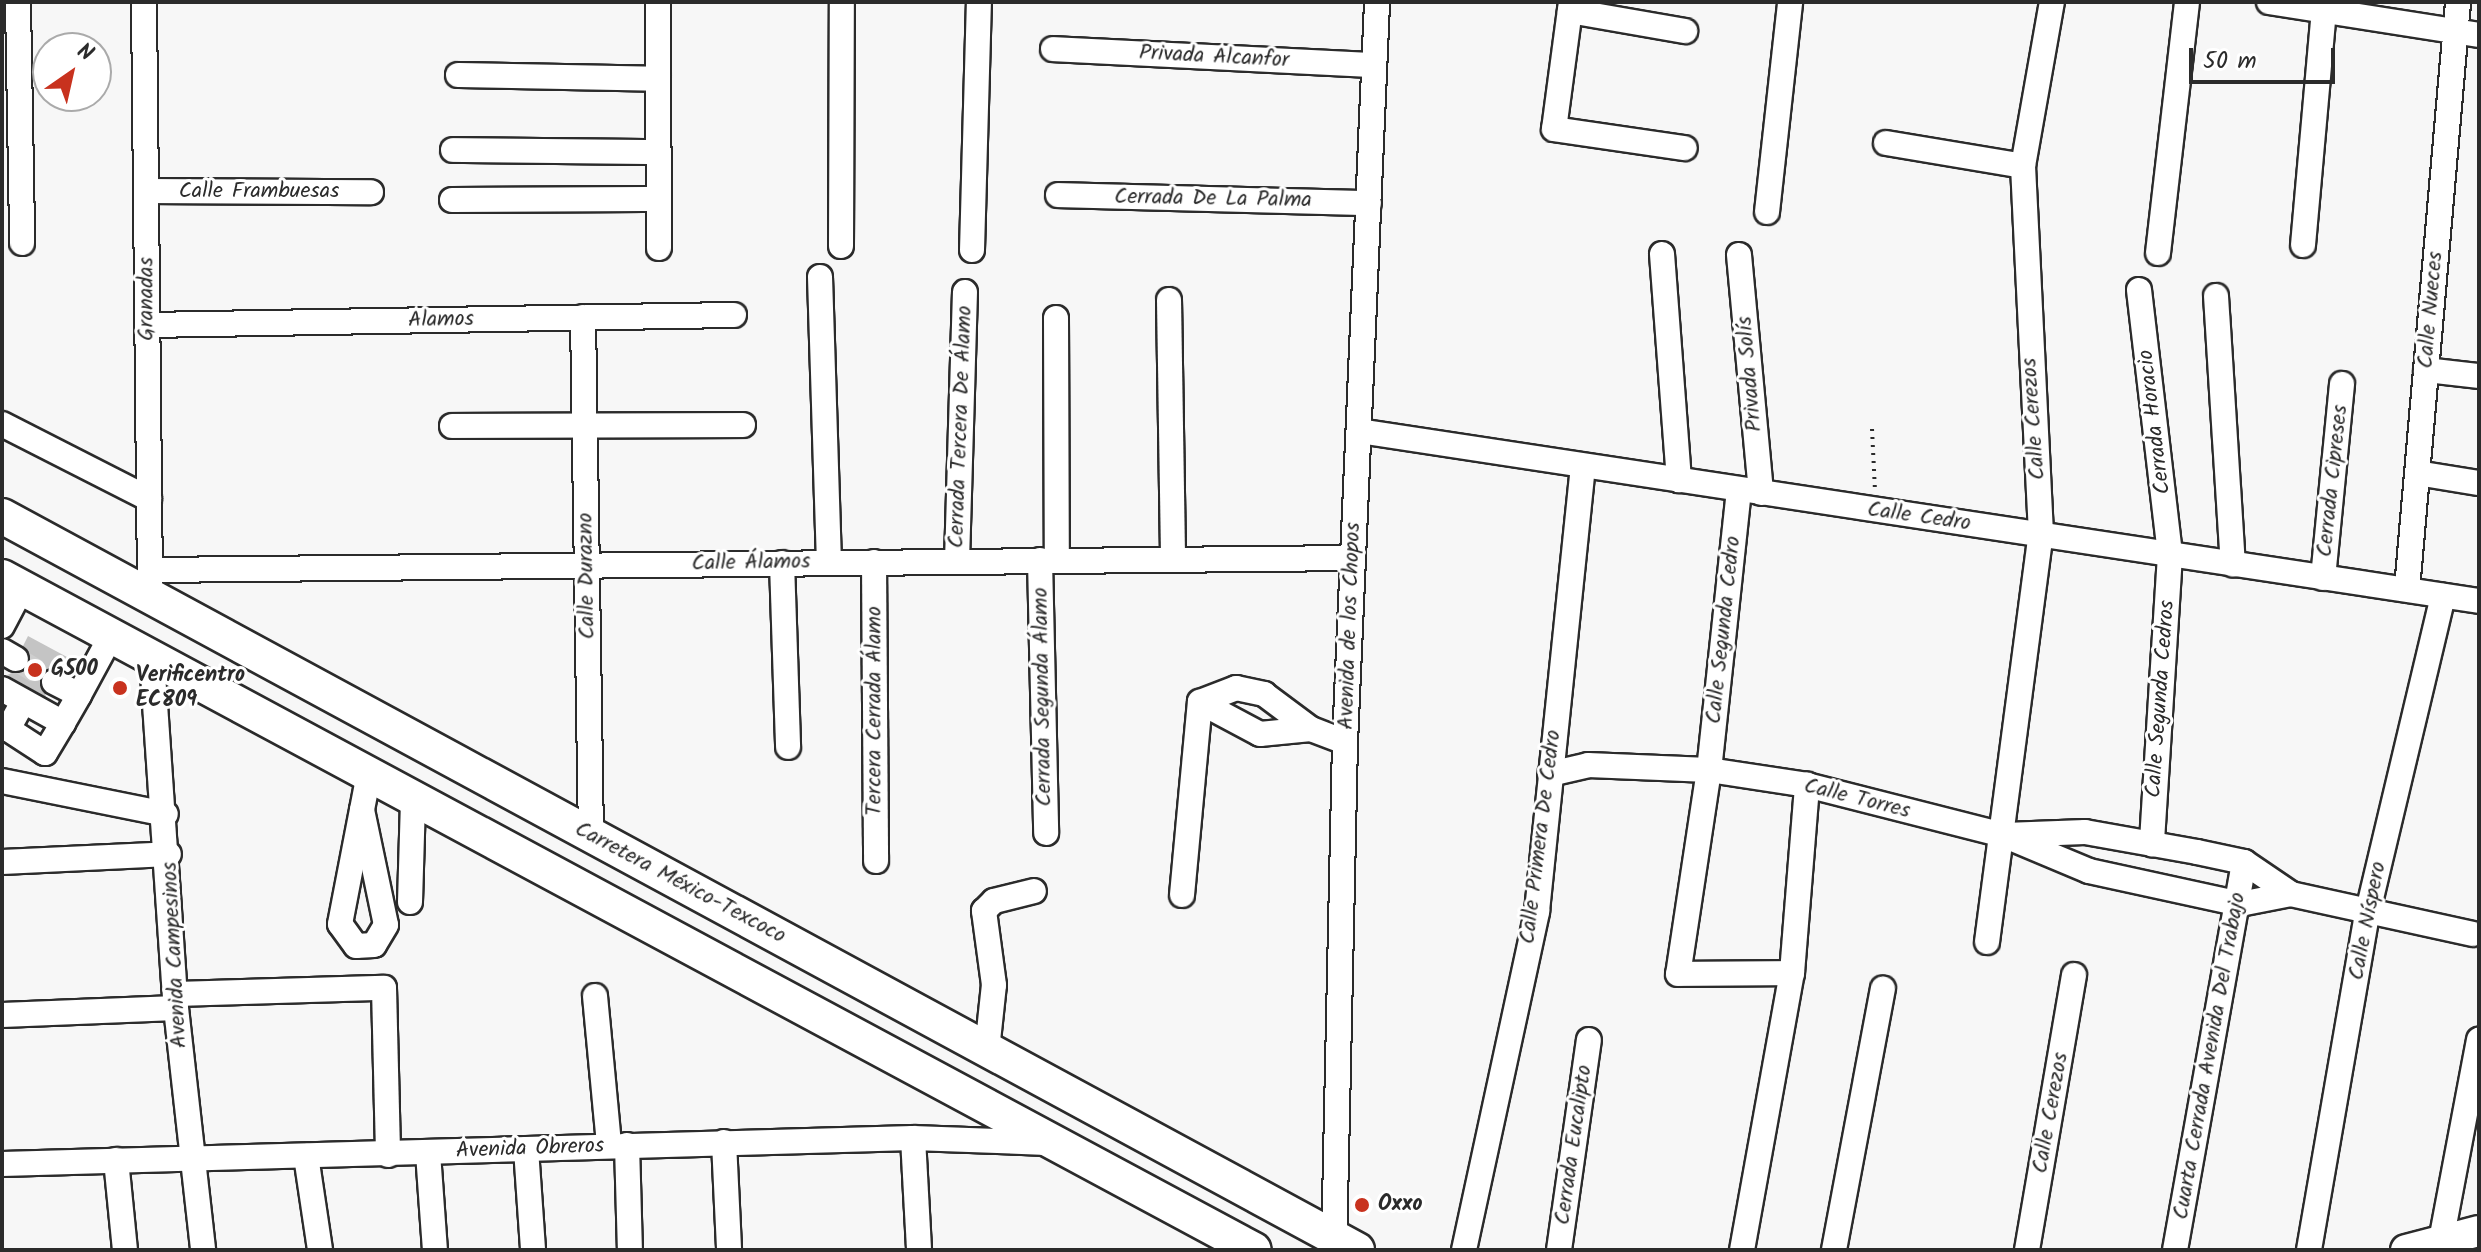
<!DOCTYPE html>
<meta charset="utf-8">
<style>
body{margin:0}
#map{position:relative;width:2481px;height:1252px;overflow:hidden;background:#f7f7f7;font-family:Kalam,sans-serif}
div>[style]{position:absolute}
[style*='--x']{left:calc(var(--x)*1px);top:calc(var(--y)*1px);width:calc(var(--w)*1px);rotate:calc(var(--a)*1deg)}
.building>*{inset:0;background:#c4c4c4}
.minor-tunnel>*{height:24px;margin-top:-12px;transform-origin:0;background:repeating-linear-gradient(90deg,#cecece 0 24px,transparent 0 36px)}
.path>*{height:4px;margin-top:-2px;transform-origin:0;background:repeating-linear-gradient(90deg,#2b2b2b 0 2px,transparent 0 8px)}
.roads{filter:drop-shadow(2px 0 #2b2b2b) drop-shadow(-2px 0 #2b2b2b) drop-shadow(0 2px #2b2b2b) drop-shadow(0 -2px #2b2b2b)}
.minor>*{height:24px;margin:-12px;padding:0 12px;transform-origin:12px;border-radius:12px;background:#fff}
.major>*{height:30px;margin:-15px;padding:0 15px;transform-origin:15px;border-radius:15px;background:#fff}
.highway>*{height:34px;margin:-17px;padding:0 17px;transform-origin:17px;border-radius:17px;background:#fff}
.dots>*{width:22px;height:22px;translate:-50% -50%;box-sizing:border-box;border:4px solid #fff;border-radius:50%}
span{translate:-50% -50%;white-space:nowrap;text-align:center;line-height:1.15;-webkit-text-stroke:6px #fff;paint-order:stroke}
.street-label{font-size:22px;color:#2b2b2b}
.poi-label{font-size:22px;color:#2b2b2b;font-weight:700}
.left{translate:0 -50%;text-align:left}
.frame{position:absolute;inset:0;border:4px solid #2b2b2b;pointer-events:none}
.north{position:absolute;left:32px;top:32px;width:80px;height:80px;box-sizing:border-box;background:#fff;border:2px solid #aaa;border-radius:50%;rotate:34deg;font-size:22px;font-weight:700;line-height:32px;text-align:center;color:#2b2b2b}
.north::after{content:'';display:block;margin:auto;width:28px;height:36px;background:#c8321e;clip-path:polygon(50% 0,100% 100%,50% 72%,0 100%)}
.scale{position:absolute;left:2189px;top:48px;width:146px;height:36px;box-sizing:border-box;border:4px solid #2b2b2b;border-top:0;padding-left:10px;font-size:24px;line-height:28px;white-space:nowrap;color:#2b2b2b;-webkit-text-stroke:6px #fff;paint-order:stroke}
</style>
<div id="map">
<div class="building">
<i style="clip-path:polygon(28px 636px,67px 657px,61px 669px,41px 674px,46px 697px,7px 675px,29px 666px,23px 646px)"></i>
</div>
<div class="minor-tunnel">
<i style="--x:16;--y:659;--w:44;--a:31.2"></i>
</div>
<div class="path">
<i style="--x:1872;--y:429;--w:61;--a:87.2"></i>
</div>
<div class="roads">
<div class="minor">
<i style="--x:18;--y:2;--w:241;--a:89"></i>
<i style="--x:144;--y:2;--w:582;--a:89.41"></i>
<i style="--x:658;--y:2;--w:246;--a:89.8"></i>
<i style="--x:1571;--y:2;--w:128;--a:97.6"></i>
<i style="--x:1554;--y:129;--w:132;--a:8.3"></i>
<i style="--x:2269;--y:2;--w:213;--a:8.9"></i>
<i style="--x:1570;--y:11;--w:117;--a:9.9"></i>
<i style="--x:1053;--y:49;--w:321;--a:2.9"></i>
<i style="--x:458;--y:75;--w:200;--a:1.1"></i>
<i style="--x:1886;--y:143;--w:139;--a:9.5"></i>
<i style="--x:453;--y:150;--w:205;--a:0.6"></i>
<i style="--x:146;--y:191;--w:225;--a:0.3"></i>
<i style="--x:1058;--y:195;--w:311;--a:1.5"></i>
<i style="--x:452;--y:200;--w:207;--a:-0.3"></i>
<i style="--x:1767;--y:212;--w:211;--a:-83.7"></i>
<i style="--x:2303;--y:245;--w:235;--a:-84.9"></i>
<i style="--x:841;--y:246;--w:244;--a:-89.8"></i>
<i style="--x:972;--y:250;--w:248;--a:-88.4"></i>
<i style="--x:2158;--y:253;--w:253;--a:-83.4"></i>
<i style="--x:1662;--y:254;--w:227;--a:85.7"></i>
<i style="--x:1739;--y:255;--w:239;--a:84.7"></i>
<i style="--x:820;--y:277;--w:285;--a:88.2"></i>
<i style="--x:2139;--y:290;--w:267;--a:83.3"></i>
<i style="--x:2170;--y:555;--w:290;--a:93.6"></i>
<i style="--x:2216;--y:296;--w:269;--a:86.4"></i>
<i style="--x:1169;--y:300;--w:259;--a:89.1"></i>
<i style="--x:583;--y:317;--w:518;--a:89.12"></i>
<i style="--x:1056;--y:318;--w:242;--a:89.8"></i>
<i style="--x:147;--y:325;--w:587;--a:-0.98"></i>
<i style="--x:2426;--y:370;--w:53;--a:6.5"></i>
<i style="--x:2;--y:424;--w:165;--a:27"></i>
<i style="--x:452;--y:426;--w:291;--a:-0.2"></i>
<i style="--x:1359;--y:431;--w:1133;--a:8.63"></i>
<i style="--x:2417;--y:473;--w:63;--a:9.2"></i>
<i style="--x:1739;--y:490;--w:282;--a:96.1"></i>
<i style="--x:1709;--y:770;--w:206;--a:98.6"></i>
<i style="--x:1678;--y:974;--w:114;--a:-0.5"></i>
<i style="--x:1040;--y:560;--w:273;--a:88.7"></i>
<i style="--x:957;--y:561;--w:269;--a:-88.3"></i>
<i style="--x:874;--y:562;--w:299;--a:89.6"></i>
<i style="--x:782;--y:563;--w:184;--a:88.1"></i>
<i style="--x:150;--y:570;--w:1203;--a:-0.57"></i>
<i style="--x:2323;--y:578;--w:195;--a:-84.4"></i>
<i style="--x:2407;--y:589;--w:589;--a:-85.03"></i>
<i style="--x:2;--y:626;--w:43;--a:-62.2"></i>
<i style="--x:2;--y:651;--w:16;--a:30"></i>
<i style="--x:152;--y:660;--w:349;--a:86.1"></i>
<i style="--x:176;--y:1008;--w:244;--a:83.6"></i>
<i style="--x:54;--y:682;--w:28;--a:27"></i>
<i style="--x:79;--y:695;--w:67;--a:-61.5"></i>
<i style="--x:2;--y:689;--w:70;--a:29.1"></i>
<i style="--x:63;--y:723;--w:32;--a:-60"></i>
<i style="--x:23;--y:702;--w:31;--a:119"></i>
<i style="--x:8;--y:729;--w:44;--a:33"></i>
<i style="--x:45;--y:753;--w:35;--a:-59"></i>
<i style="--x:1200;--y:702;--w:68;--a:28.1"></i>
<i style="--x:1260;--y:734;--w:51;--a:-5.6"></i>
<i style="--x:1311;--y:729;--w:36;--a:21"></i>
<i style="--x:1200;--y:702;--w:39;--a:-21"></i>
<i style="--x:1236;--y:688;--w:29;--a:12"></i>
<i style="--x:1264;--y:694;--w:59;--a:36.7"></i>
<i style="--x:1550;--y:774;--w:39;--a:-13"></i>
<i style="--x:1588;--y:765;--w:121;--a:2.4"></i>
<i style="--x:1709;--y:770;--w:99;--a:8.7"></i>
<i style="--x:1807;--y:785;--w:202;--a:14.3"></i>
<i style="--x:2003;--y:835;--w:93;--a:22.7"></i>
<i style="--x:2089;--y:871;--w:155;--a:12.3"></i>
<i style="--x:2240;--y:904;--w:52;--a:-11.1"></i>
<i style="--x:2;--y:781;--w:167;--a:11.4"></i>
<i style="--x:362;--y:810;--w:117;--a:78.2"></i>
<i style="--x:386;--y:925;--w:23;--a:121"></i>
<i style="--x:374;--y:945;--w:18;--a:177"></i>
<i style="--x:356;--y:946;--w:27;--a:-126"></i>
<i style="--x:340;--y:924;--w:153;--a:-79.1"></i>
<i style="--x:2005;--y:835;--w:80;--a:-2.1"></i>
<i style="--x:2085;--y:832;--w:114;--a:10.1"></i>
<i style="--x:2197;--y:852;--w:48;--a:12"></i>
<i style="--x:2244;--y:862;--w:57;--a:34.2"></i>
<i style="--x:2291;--y:894;--w:186;--a:12.4"></i>
<i style="--x:2;--y:862;--w:167;--a:-2.7"></i>
<i style="--x:1182;--y:895;--w:194;--a:-84.7"></i>
<i style="--x:410;--y:902;--w:104;--a:-88.3"></i>
<i style="--x:1987;--y:942;--w:412;--a:-82.5"></i>
<i style="--x:2041;--y:534;--w:368;--a:-92.8"></i>
<i style="--x:2023;--y:166;--w:167;--a:-80"></i>
<i style="--x:176;--y:994;--w:208;--a:-1.7"></i>
<i style="--x:384;--y:988;--w:167;--a:88.6"></i>
<i style="--x:595;--y:996;--w:150;--a:84.6"></i>
<i style="--x:2;--y:1015;--w:174;--a:-2.3"></i>
<i style="--x:987;--y:1050;--w:65;--a:-83.9"></i>
<i style="--x:994;--y:985;--w:75;--a:-97.7"></i>
<i style="--x:984;--y:911;--w:14;--a:-45"></i>
<i style="--x:994;--y:901;--w:41;--a:-14"></i>
<i style="--x:913;--y:1138;--w:112;--a:86.9"></i>
<i style="--x:724;--y:1142;--w:108;--a:87.3"></i>
<i style="--x:627;--y:1145;--w:105;--a:88.4"></i>
<i style="--x:526;--y:1149;--w:101;--a:86"></i>
<i style="--x:428;--y:1153;--w:97;--a:85.9"></i>
<i style="--x:306;--y:1156;--w:95;--a:81.5"></i>
<i style="--x:116;--y:1160;--w:90;--a:84.3"></i>
<i style="--x:2;--y:1164;--w:911;--a:-1.63"></i>
<i style="--x:913;--y:1138;--w:134;--a:2.1"></i>
<i style="--x:2441;--y:1241;--w:205;--a:-79.3"></i>
<i style="--x:1334;--y:1250;--w:508;--a:-88.76"></i>
<i style="--x:1345;--y:742;--w:741;--a:-87.52"></i>
<i style="--x:1464;--y:1250;--w:347;--a:-77.8"></i>
<i style="--x:1537;--y:911;--w:447;--a:-84.1"></i>
<i style="--x:1559;--y:1250;--w:212;--a:-81.9"></i>
<i style="--x:1742;--y:1250;--w:281;--a:-79.8"></i>
<i style="--x:1792;--y:973;--w:189;--a:-85.4"></i>
<i style="--x:1834;--y:1250;--w:266;--a:-79.4"></i>
<i style="--x:2027;--y:1250;--w:279;--a:-80.3"></i>
<i style="--x:2175;--y:1250;--w:394;--a:-79.9"></i>
<i style="--x:2309;--y:1250;--w:340;--a:-80.2"></i>
<i style="--x:2367;--y:915;--w:328;--a:-76.6"></i>
</div>
<div class="major">
<i style="--x:2406;--y:1250;--w:75;--a:-14.6"></i>
</div>
<div class="highway">
<i style="--x:2;--y:516;--w:1541;--a:28.44"></i>
<i style="--x:2;--y:577;--w:1421;--a:28.26"></i>
</div>
</div>
<div class="dots">
<i style="left:35px;top:670px;background:#c8321e"></i>
<i style="left:120px;top:688px;background:#c8321e"></i>
<i style="left:1362px;top:1205px;background:#c8321e"></i>
</div>
<div class="street-label">
<span style="left:1214px;top:57px;rotate:3deg">Privada Alcanfor</span>
<span style="left:259px;top:192px">Calle Frambuesas</span>
<span style="left:1213px;top:199px;rotate:1deg">Cerrada De La Palma</span>
<span style="left:147px;top:299px;rotate:-90deg">Granadas</span>
<span style="left:2431px;top:310px;rotate:-85deg">Calle Nueces</span>
<span style="left:441px;top:320px;rotate:-1deg">Alamos</span>
<span style="left:1750px;top:374px;rotate:-95deg">Privada Solís</span>
<span style="left:2034px;top:419px;rotate:-94deg">Calle Cerezos</span>
<span style="left:2155px;top:422px;rotate:-97deg">Cerrada Horacio</span>
<span style="left:961px;top:427px;rotate:-88deg">Cerrada Tercera De Álamo</span>
<span style="left:2333px;top:481px;rotate:-84deg">Cerrada Cipreses</span>
<span style="left:1919px;top:517px;rotate:8deg">Calle Cedro</span>
<span style="left:751px;top:563px;rotate:-1deg">Calle Álamos</span>
<span style="left:587px;top:576px;rotate:-91deg">Calle Durazno</span>
<span style="left:1350px;top:626px;rotate:-88deg">Avenida de los Chopos</span>
<span style="left:1724px;top:630px;rotate:-84deg">Calle Segunda Cedro</span>
<span style="left:1043px;top:697px;rotate:-91deg">Cerrada Segunda Álamo</span>
<span style="left:2161px;top:699px;rotate:-86deg">Calle Segunda Cedros</span>
<span style="left:875px;top:711px;rotate:-90deg">Tercera Cerrada Álamo</span>
<span style="left:1857px;top:799px;rotate:14deg">Calle Torres</span>
<span style="left:1541px;top:837px;rotate:-83deg">Calle Primera De Cedro</span>
<span style="left:680px;top:883px;rotate:28deg">Carretera México-Texcoco</span>
<span style="left:2368px;top:921px;rotate:-79deg">Calle Níspero</span>
<span style="left:175px;top:955px;rotate:-93deg">Avenida Campesinos</span>
<span style="left:2210px;top:1056px;rotate:-80deg">Cuarta Cerrada Avenida Del Trabajo</span>
<span style="left:2051px;top:1113px;rotate:-80deg">Calle Cerezos</span>
<span style="left:1574px;top:1145px;rotate:-82deg">Cerrada Eucalipto</span>
<span style="left:530px;top:1149px;rotate:-2deg">Avenida Obreros</span>
</div>
<div class="poi-label">
<span class="left" style="left:51px;top:670px">G500</span>
<span class="left" style="left:136px;top:688px">Verificentro<br>EC809</span>
<span class="left" style="left:1378px;top:1205px">Oxxo</span>
</div>
<div class="frame"></div>
<div class="north">N</div>
<div class="scale">50 m</div>
</div>
